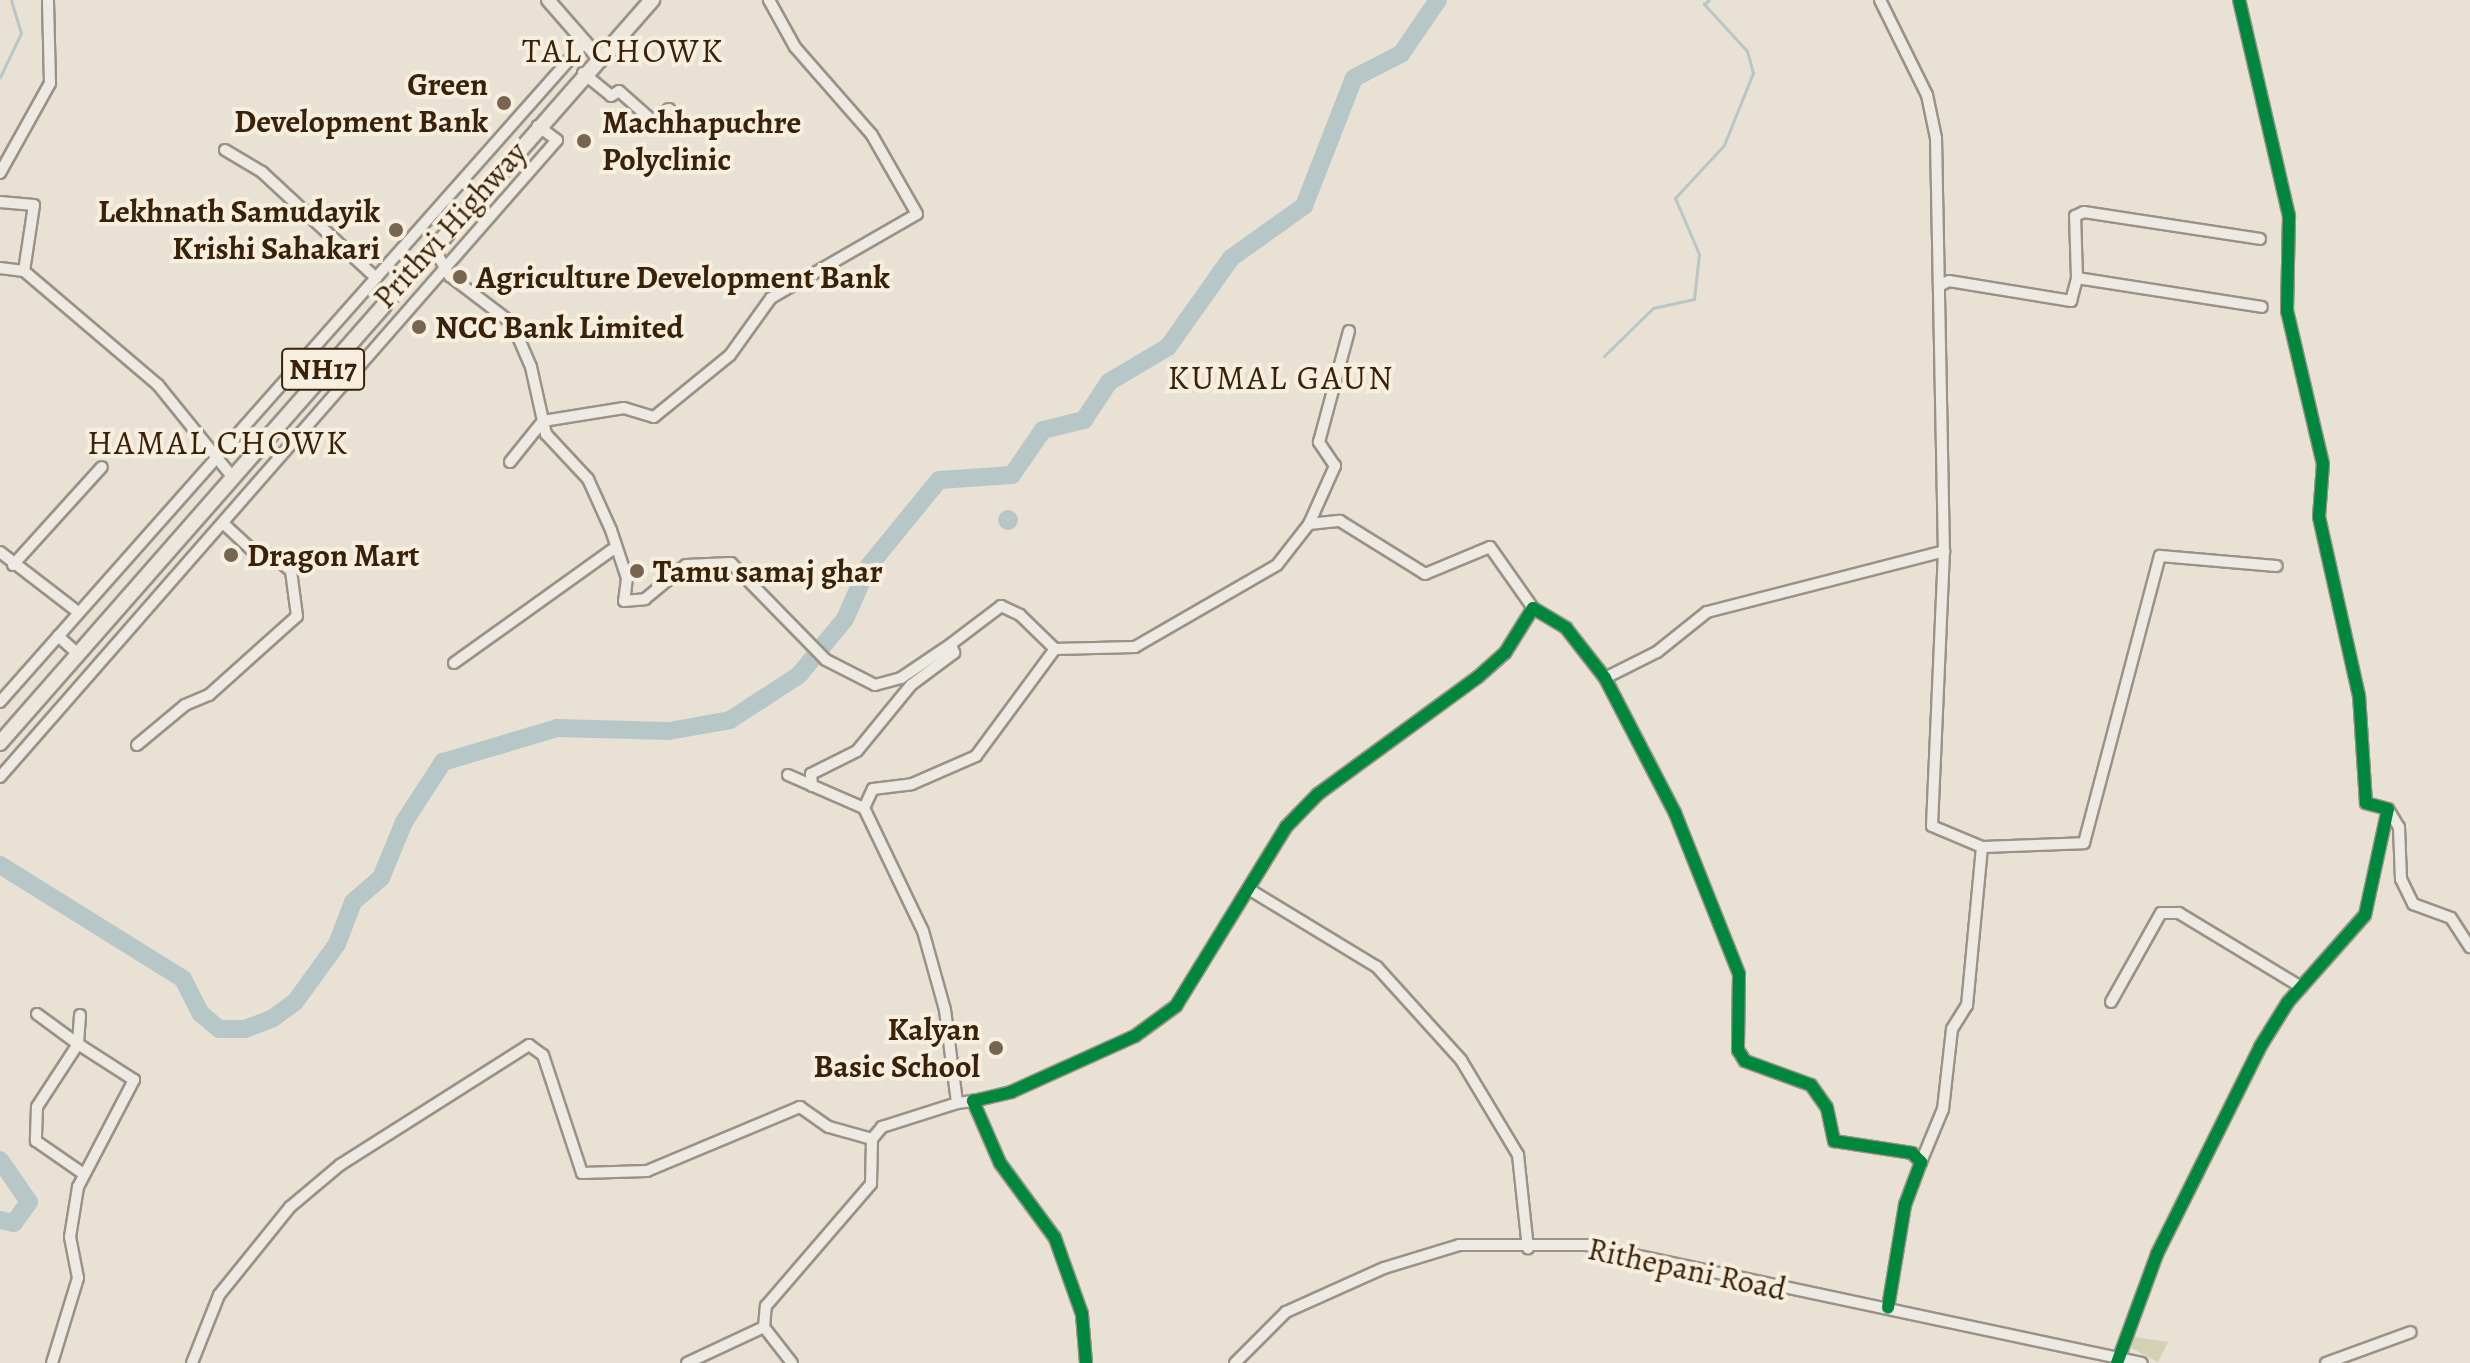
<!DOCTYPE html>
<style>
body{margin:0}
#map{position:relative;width:2470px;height:1363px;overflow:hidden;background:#e9e2d4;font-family:Alegreya,serif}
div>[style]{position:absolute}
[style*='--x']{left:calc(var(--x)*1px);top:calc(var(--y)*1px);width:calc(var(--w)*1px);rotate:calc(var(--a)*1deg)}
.green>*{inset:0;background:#d2d1b1}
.water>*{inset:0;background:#b7c7c8}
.round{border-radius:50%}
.stream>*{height:3px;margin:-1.5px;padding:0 1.5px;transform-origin:1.5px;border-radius:1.5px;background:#b7c7c8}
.river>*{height:18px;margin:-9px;padding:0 9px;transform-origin:9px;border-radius:9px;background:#b7c7c8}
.roads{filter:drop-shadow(2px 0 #9a9287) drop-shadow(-2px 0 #9a9287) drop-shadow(0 2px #9a9287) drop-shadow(0 -2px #9a9287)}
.minor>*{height:10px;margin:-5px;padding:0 5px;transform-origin:5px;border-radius:5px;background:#edeae3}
.major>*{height:12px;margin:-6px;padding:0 6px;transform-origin:6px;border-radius:6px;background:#ebe6de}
.highway>*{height:14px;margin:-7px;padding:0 7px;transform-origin:7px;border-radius:7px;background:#ebe6de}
.cycleway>*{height:12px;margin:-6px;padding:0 6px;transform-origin:6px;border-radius:6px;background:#00873e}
.dots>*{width:22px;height:22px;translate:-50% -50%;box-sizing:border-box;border:4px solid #f6eede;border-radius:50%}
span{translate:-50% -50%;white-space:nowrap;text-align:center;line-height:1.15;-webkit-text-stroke:8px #f6eede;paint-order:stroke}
.shield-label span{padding:2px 6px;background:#f6eede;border:2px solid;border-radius:6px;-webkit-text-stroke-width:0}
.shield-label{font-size:30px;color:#3a2208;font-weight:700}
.poi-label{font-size:32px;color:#3a2208;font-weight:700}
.right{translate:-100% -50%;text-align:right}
.left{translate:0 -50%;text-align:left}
.street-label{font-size:32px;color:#3a2208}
.neighbourhood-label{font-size:34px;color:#3a2208;letter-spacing:2px}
</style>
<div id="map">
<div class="green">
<i style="clip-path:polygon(2135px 1337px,2168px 1342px,2158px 1362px,2131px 1348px)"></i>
</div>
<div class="water">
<i class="round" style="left:998px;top:510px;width:20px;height:20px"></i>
</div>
<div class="stream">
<i style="--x:0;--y:77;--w:49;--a:-64.5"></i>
<i style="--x:21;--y:33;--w:34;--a:-107"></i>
<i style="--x:1604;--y:356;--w:69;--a:-44.4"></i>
<i style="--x:1653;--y:308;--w:42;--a:-12.4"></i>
<i style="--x:1694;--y:299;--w:45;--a:-83.7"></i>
<i style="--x:1699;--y:254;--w:61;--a:-113.2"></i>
<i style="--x:1675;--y:198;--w:72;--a:-47.2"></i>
<i style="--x:1724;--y:145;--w:78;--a:-68.1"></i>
<i style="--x:1753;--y:73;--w:23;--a:-105"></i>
<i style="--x:1747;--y:51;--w:64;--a:-132.5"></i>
<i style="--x:1704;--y:4;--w:6;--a:-39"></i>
</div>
<div class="river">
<i style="--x:0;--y:865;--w:216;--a:31.9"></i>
<i style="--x:183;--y:979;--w:38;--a:63"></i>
<i style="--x:200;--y:1013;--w:25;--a:40"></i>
<i style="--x:219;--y:1029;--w:26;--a:0"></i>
<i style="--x:245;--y:1029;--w:30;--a:-21"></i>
<i style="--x:273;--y:1018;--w:27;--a:-36"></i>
<i style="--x:295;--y:1002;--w:72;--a:-54.1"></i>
<i style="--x:337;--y:944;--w:45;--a:-69.1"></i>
<i style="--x:353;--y:902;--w:37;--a:-41"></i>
<i style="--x:381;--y:878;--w:61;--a:-67.7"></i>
<i style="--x:404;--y:822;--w:72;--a:-57"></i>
<i style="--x:443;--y:762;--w:119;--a:-16.6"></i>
<i style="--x:557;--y:728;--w:112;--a:1.5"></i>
<i style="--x:669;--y:731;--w:62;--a:-10.2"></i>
<i style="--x:730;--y:720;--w:82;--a:-33.1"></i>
<i style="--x:799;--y:675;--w:72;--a:-50.6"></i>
<i style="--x:845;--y:619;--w:57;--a:-66.1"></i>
<i style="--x:868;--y:567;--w:112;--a:-50.8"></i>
<i style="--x:939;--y:480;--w:73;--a:-3.9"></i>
<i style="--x:1012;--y:475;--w:55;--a:-55.4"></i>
<i style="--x:1043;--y:430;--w:42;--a:-13.7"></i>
<i style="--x:1084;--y:420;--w:45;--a:-56.7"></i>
<i style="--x:1109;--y:382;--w:69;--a:-30.7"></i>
<i style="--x:1168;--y:347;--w:109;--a:-54.7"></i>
<i style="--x:1231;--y:258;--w:90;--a:-35.5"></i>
<i style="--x:1304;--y:206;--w:137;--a:-68.7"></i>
<i style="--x:1354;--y:78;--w:53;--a:-27.1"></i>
<i style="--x:1401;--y:54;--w:65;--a:-55.6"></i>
<i style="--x:0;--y:1160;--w:51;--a:55.4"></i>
<i style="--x:29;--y:1202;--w:26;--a:126"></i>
<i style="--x:14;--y:1223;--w:14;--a:-168"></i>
</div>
<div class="roads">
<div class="minor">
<i style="--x:1880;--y:0;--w:106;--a:63.7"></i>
<i style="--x:1927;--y:95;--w:44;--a:78.2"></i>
<i style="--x:1936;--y:138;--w:413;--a:88.9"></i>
<i style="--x:1944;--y:551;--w:275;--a:92.5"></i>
<i style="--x:1932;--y:826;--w:54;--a:22.8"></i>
<i style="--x:1982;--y:847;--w:159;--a:95.4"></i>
<i style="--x:1967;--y:1005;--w:28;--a:122"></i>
<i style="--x:1952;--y:1029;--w:81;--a:96.4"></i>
<i style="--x:1943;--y:1109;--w:57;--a:112.5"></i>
<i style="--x:583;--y:73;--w:36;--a:39"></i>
<i style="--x:611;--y:96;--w:9;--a:-32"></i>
<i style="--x:619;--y:91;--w:47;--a:41.5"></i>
<i style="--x:654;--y:122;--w:20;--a:-41"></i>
<i style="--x:225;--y:150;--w:43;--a:30.7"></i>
<i style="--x:262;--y:172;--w:156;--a:42.9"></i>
<i style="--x:0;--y:173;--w:103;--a:-60.9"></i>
<i style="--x:50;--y:83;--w:83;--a:-91.4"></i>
<i style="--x:0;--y:202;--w:34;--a:5"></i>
<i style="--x:34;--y:205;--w:67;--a:98.6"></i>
<i style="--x:433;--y:247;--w:34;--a:60"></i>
<i style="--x:450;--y:276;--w:78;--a:37.2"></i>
<i style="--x:512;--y:323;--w:48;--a:66.6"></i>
<i style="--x:531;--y:367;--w:69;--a:77.4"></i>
<i style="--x:546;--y:434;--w:62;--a:47"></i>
<i style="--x:588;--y:479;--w:56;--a:65.7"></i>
<i style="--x:611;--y:530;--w:51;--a:71.6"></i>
<i style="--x:627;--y:578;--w:23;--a:97"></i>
<i style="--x:624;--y:601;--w:21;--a:-5"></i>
<i style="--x:645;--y:599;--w:53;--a:-39.7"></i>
<i style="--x:686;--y:565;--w:45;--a:-2.5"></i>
<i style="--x:731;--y:563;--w:136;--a:45.6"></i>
<i style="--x:826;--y:660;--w:55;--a:27"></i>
<i style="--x:875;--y:685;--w:27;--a:-15"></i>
<i style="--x:901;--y:678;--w:60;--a:-34.2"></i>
<i style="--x:0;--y:268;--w:24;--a:7"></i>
<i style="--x:24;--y:271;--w:176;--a:40.4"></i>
<i style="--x:158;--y:385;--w:114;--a:51"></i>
<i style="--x:2077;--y:278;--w:62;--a:-91.8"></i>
<i style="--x:2075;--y:216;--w:10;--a:-24"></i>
<i style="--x:2084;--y:212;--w:178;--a:8.7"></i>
<i style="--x:1939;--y:286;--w:11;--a:-27"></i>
<i style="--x:1949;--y:281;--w:124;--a:9.3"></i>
<i style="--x:2071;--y:301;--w:24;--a:-75"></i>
<i style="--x:2077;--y:278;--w:187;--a:8.9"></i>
<i style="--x:510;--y:462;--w:53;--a:-51.2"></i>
<i style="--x:543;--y:421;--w:82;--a:-9.1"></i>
<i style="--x:624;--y:408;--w:31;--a:17"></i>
<i style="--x:654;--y:417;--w:98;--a:-39.2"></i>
<i style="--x:730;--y:355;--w:70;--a:-54.3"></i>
<i style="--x:771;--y:298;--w:168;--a:-29.9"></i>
<i style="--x:917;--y:214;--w:91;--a:-119.7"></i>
<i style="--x:872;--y:135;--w:117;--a:-131.2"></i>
<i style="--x:795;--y:47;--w:54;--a:-119"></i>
<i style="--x:1309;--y:524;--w:31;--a:-6"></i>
<i style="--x:1340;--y:521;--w:100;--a:31.9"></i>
<i style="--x:1425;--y:574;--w:70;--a:-22.6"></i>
<i style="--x:1490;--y:547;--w:75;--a:54.8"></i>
<i style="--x:0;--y:552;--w:98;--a:37.6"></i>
<i style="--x:13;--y:565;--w:132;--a:-47.8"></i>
<i style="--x:58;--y:636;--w:27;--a:42"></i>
<i style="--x:454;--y:663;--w:199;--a:-35.6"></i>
<i style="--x:1605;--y:678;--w:58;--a:-26.6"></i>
<i style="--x:1657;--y:652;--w:64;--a:-38.7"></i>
<i style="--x:1707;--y:612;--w:245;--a:-14.4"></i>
<i style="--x:0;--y:702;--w:882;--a:-48.45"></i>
<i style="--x:137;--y:745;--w:62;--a:-39.8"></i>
<i style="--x:185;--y:705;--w:26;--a:-23"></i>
<i style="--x:209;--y:695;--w:118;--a:-41.9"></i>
<i style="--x:297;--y:616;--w:45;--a:-97.6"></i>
<i style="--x:291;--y:571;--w:25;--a:-140"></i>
<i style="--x:272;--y:555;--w:18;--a:-171"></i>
<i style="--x:254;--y:552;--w:42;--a:-136.9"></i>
<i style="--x:788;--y:775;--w:83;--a:23.5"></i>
<i style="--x:864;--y:808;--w:21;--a:-65"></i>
<i style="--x:873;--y:789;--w:39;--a:-7"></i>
<i style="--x:912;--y:784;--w:70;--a:-23.6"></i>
<i style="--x:976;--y:756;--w:133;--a:-53.6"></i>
<i style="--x:1055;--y:649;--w:80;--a:-1.4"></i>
<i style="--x:1135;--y:647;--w:164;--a:-30"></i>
<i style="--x:1277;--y:565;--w:52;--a:-52"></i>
<i style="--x:1309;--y:524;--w:64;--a:-65.9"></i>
<i style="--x:1335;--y:466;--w:29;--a:-124"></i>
<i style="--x:1319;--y:442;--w:115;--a:-74.9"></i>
<i style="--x:0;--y:777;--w:846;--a:-48.83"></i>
<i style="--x:557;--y:140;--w:24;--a:-144"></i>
<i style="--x:812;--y:786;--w:12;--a:-95"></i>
<i style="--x:811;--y:774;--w:51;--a:-26.6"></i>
<i style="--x:857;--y:751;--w:85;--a:-50.7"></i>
<i style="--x:911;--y:685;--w:54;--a:-36.7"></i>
<i style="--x:954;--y:653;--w:9;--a:-108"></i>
<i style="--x:951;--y:644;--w:63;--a:-37.2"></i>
<i style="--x:1001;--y:606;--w:21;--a:25"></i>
<i style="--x:1020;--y:615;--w:49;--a:44.2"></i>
<i style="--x:864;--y:808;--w:136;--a:64.4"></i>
<i style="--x:923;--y:931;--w:82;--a:74.4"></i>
<i style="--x:945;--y:1010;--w:94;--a:82.6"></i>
<i style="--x:957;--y:1103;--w:16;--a:-7"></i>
<i style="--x:2388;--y:809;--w:21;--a:59"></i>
<i style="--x:2399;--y:827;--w:52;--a:87.8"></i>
<i style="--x:2401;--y:879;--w:28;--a:64"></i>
<i style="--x:2413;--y:904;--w:40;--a:20.2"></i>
<i style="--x:2451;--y:918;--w:35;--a:57"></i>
<i style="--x:1982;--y:847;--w:102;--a:-2.2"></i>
<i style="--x:2084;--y:843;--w:297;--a:-75.2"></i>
<i style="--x:2160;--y:556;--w:117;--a:4.9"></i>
<i style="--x:1252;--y:891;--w:146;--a:31.3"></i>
<i style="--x:1377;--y:967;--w:125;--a:47.9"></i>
<i style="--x:1461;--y:1060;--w:111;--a:59"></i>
<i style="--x:1518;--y:1155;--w:94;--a:83.9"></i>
<i style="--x:2111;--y:1002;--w:102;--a:-60.7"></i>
<i style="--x:2161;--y:913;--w:18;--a:0"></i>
<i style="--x:2179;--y:913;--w:143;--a:31.2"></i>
<i style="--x:37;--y:1014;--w:51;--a:36.2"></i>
<i style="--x:78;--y:1044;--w:75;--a:123.1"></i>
<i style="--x:37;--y:1107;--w:34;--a:92"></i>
<i style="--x:36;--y:1141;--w:56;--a:34.8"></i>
<i style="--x:52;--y:1363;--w:89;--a:-73"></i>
<i style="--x:78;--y:1278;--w:42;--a:-101"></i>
<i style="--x:70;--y:1237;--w:51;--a:-80.9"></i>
<i style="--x:78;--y:1187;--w:121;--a:-62.4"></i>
<i style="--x:134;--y:1080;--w:67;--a:-147.3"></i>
<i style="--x:78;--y:1044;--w:29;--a:-86"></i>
<i style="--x:192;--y:1363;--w:73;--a:-68.3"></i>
<i style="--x:219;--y:1295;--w:113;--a:-51.1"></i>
<i style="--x:290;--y:1207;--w:65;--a:-40"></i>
<i style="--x:340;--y:1165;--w:224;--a:-32.4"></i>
<i style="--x:529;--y:1045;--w:17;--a:36"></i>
<i style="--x:543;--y:1055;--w:124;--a:71.7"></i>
<i style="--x:582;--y:1173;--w:65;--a:-1.8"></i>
<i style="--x:647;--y:1171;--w:166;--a:-22.7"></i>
<i style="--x:800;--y:1107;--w:35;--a:35"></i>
<i style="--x:829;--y:1127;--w:45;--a:15.6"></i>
<i style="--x:687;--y:1363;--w:85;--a:-25.1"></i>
<i style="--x:792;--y:1363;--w:46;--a:-127.9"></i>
<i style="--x:764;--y:1327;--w:21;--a:-85"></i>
<i style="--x:766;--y:1306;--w:161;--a:-49.3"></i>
<i style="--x:871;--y:1184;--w:45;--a:-88.7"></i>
<i style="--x:872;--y:1139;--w:16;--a:-50"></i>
<i style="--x:882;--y:1127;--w:79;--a:-17.7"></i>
<i style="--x:1086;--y:1363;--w:49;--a:-94.7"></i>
<i style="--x:1082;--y:1314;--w:81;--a:-109.6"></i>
<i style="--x:1055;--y:1238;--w:93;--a:-126.3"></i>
<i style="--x:1000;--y:1163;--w:68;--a:-113.5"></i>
<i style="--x:973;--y:1101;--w:39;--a:-13"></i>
<i style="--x:1011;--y:1092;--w:136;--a:-24.3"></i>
<i style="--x:1135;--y:1036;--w:51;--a:-36.2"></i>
<i style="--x:1176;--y:1006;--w:210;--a:-58.4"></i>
<i style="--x:1286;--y:827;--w:46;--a:-45.9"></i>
<i style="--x:1318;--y:794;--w:198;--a:-36.2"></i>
<i style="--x:1478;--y:677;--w:36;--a:-42"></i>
<i style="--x:1505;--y:653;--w:53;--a:-58.1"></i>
<i style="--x:1533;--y:608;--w:39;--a:31"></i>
<i style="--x:1566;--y:628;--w:63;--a:52"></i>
<i style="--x:1605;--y:678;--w:152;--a:62.6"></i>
<i style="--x:1675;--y:813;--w:173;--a:68.3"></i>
<i style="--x:1739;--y:974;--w:76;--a:90.8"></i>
<i style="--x:1738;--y:1050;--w:13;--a:58"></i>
<i style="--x:1745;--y:1061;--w:70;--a:20"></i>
<i style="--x:1811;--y:1085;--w:28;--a:55"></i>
<i style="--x:1827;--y:1108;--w:34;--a:78"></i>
<i style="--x:1834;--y:1141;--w:79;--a:8.7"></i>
<i style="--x:1912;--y:1153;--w:13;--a:45"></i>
<i style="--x:1921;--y:1162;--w:46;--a:110.4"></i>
<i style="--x:1905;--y:1205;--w:104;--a:99.4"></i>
<i style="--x:1235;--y:1363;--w:72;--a:-45"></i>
<i style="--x:1286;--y:1312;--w:107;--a:-24.2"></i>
<i style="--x:1384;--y:1268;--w:78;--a:-17"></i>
<i style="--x:1459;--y:1245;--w:128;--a:0"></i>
<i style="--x:1587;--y:1245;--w:567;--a:12"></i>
<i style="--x:2117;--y:1363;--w:116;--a:-69.8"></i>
<i style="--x:2157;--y:1254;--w:231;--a:-63.5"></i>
<i style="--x:2260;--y:1047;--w:53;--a:-58.1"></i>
<i style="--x:2288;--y:1002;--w:116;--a:-48.5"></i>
<i style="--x:2365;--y:915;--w:108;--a:-77.8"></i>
<i style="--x:2388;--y:809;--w:23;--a:-165"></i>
<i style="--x:2366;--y:803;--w:107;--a:-93.7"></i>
<i style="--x:2359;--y:696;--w:183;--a:-102.6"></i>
<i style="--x:2319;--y:517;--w:53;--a:-85.7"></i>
<i style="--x:2323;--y:464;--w:157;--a:-103.2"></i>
<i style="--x:2287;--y:311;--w:95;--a:-88.8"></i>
<i style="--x:2289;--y:216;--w:222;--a:-103"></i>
<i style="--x:2326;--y:1363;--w:90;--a:-20"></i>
</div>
<div class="major">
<i style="--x:548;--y:0;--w:74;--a:48.8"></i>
</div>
<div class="highway">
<i style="--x:0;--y:743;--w:989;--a:-48.73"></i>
</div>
</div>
<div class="cycleway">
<i style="--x:1086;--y:1363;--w:49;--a:-94.7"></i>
<i style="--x:1082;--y:1314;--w:81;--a:-109.6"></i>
<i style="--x:1055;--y:1238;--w:93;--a:-126.3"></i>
<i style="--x:1000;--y:1163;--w:68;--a:-113.5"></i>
<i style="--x:973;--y:1101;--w:39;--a:-13"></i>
<i style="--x:1011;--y:1092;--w:136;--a:-24.3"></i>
<i style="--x:1135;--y:1036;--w:51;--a:-36.2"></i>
<i style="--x:1176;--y:1006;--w:210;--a:-58.4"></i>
<i style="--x:1286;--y:827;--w:46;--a:-45.9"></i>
<i style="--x:1318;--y:794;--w:198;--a:-36.2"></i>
<i style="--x:1478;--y:677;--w:36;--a:-42"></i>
<i style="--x:1505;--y:653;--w:53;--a:-58.1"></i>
<i style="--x:1533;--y:608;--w:39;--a:31"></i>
<i style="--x:1566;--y:628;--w:63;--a:52"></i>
<i style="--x:1605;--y:678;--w:152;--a:62.6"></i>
<i style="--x:1675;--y:813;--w:173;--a:68.3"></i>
<i style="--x:1739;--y:974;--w:76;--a:90.8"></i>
<i style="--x:1738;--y:1050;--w:13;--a:58"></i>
<i style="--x:1745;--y:1061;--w:70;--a:20"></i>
<i style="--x:1811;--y:1085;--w:28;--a:55"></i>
<i style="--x:1827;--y:1108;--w:34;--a:78"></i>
<i style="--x:1834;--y:1141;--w:79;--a:8.7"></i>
<i style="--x:1912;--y:1153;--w:13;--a:45"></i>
<i style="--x:1921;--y:1162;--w:46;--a:110.4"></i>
<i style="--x:1905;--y:1205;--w:104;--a:99.4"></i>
<i style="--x:2117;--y:1363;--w:116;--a:-69.8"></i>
<i style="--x:2157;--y:1254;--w:231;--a:-63.5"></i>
<i style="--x:2260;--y:1047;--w:53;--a:-58.1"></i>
<i style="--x:2288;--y:1002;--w:116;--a:-48.5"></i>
<i style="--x:2365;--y:915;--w:108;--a:-77.8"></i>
<i style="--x:2388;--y:809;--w:23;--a:-165"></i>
<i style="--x:2366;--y:803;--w:107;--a:-93.7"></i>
<i style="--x:2359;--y:696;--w:183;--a:-102.6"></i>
<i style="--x:2319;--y:517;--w:53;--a:-85.7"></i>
<i style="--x:2323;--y:464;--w:157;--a:-103.2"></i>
<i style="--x:2287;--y:311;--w:95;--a:-88.8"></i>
<i style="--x:2289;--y:216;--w:222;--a:-103"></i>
</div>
<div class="dots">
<i style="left:504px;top:103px;background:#77654f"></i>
<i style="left:584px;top:141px;background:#77654f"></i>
<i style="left:396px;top:230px;background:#77654f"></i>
<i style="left:460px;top:277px;background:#77654f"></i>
<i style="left:419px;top:327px;background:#77654f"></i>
<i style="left:231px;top:555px;background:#77654f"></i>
<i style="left:637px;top:571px;background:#77654f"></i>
<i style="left:996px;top:1048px;background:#77654f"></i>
</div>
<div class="shield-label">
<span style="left:323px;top:369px">NH17</span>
</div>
<div class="poi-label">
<span class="right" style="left:488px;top:103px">Green<br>Development Bank</span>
<span class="left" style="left:602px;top:141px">Machhapuchre<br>Polyclinic</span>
<span class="right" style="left:380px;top:230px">Lekhnath Samudayik<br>Krishi Sahakari</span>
<span class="left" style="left:476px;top:277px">Agriculture Development Bank</span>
<span class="left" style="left:435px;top:327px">NCC Bank Limited</span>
<span class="left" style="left:247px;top:555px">Dragon Mart</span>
<span class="left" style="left:653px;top:571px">Tamu samaj ghar</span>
<span class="right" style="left:980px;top:1048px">Kalyan<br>Basic School</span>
</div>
<div class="street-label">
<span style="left:450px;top:225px;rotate:-48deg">Prithvi Highway</span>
<span style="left:1687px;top:1269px;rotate:12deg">Rithepani Road</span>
</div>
<div class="neighbourhood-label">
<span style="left:623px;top:51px">TAL CHOWK</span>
<span style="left:1281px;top:378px">KUMAL GAUN</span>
<span style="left:218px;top:443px">HAMAL CHOWK</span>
</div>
</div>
